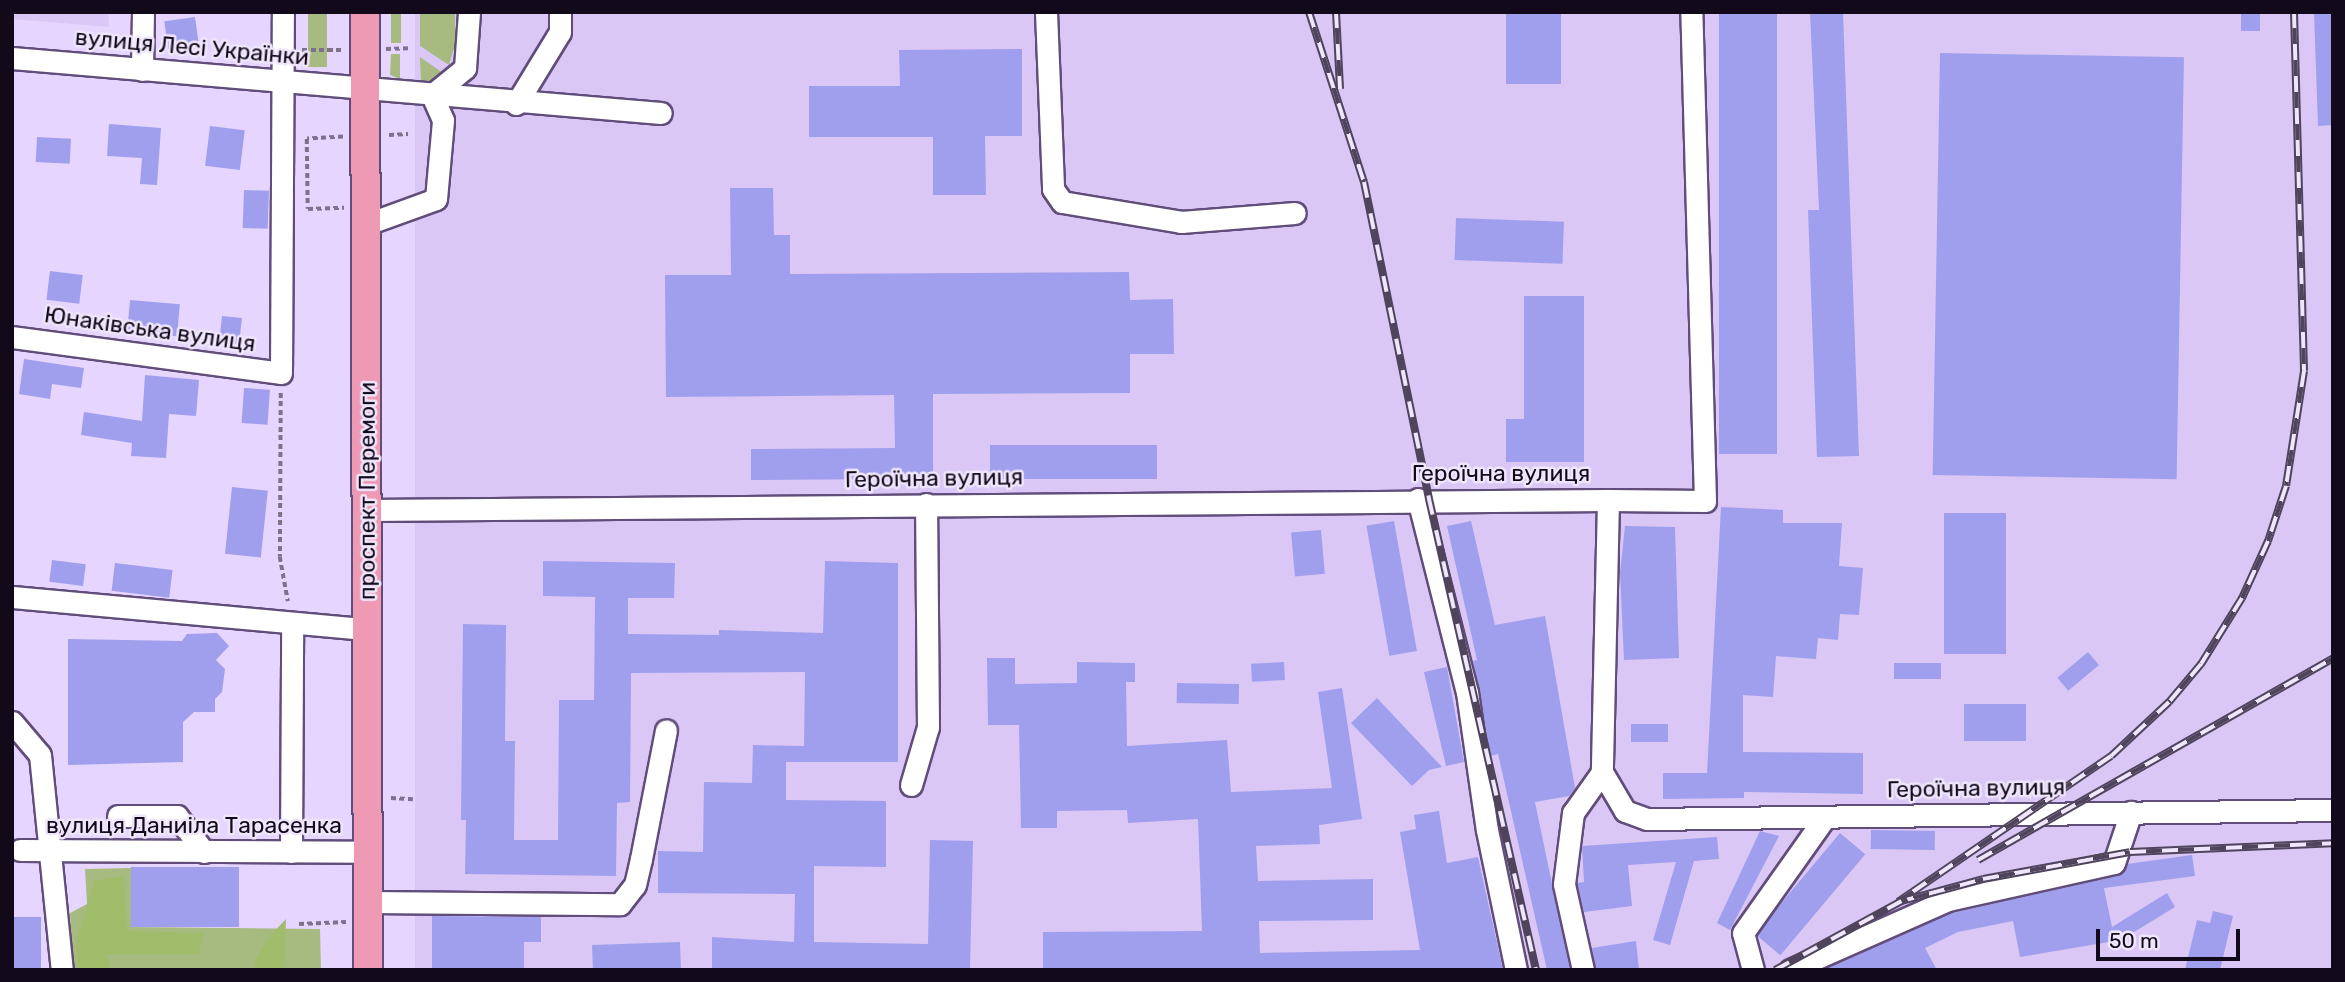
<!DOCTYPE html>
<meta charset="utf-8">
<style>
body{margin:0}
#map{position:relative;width:2345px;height:982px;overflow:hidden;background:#e6d5fe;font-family:Rubik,sans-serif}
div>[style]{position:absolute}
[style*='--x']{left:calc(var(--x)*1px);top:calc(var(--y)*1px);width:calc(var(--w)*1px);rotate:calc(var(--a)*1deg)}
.built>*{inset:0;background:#dac7f6;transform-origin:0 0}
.green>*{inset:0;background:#a7bb80;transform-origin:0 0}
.forest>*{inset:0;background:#a1bc6b}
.building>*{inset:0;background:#a09fed;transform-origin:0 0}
.path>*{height:3.5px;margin-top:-1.75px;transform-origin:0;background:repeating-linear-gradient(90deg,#7e718e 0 5px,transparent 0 8.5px)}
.roads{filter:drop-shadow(2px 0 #614d79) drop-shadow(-2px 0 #614d79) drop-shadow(0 2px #614d79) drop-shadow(0 -2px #614d79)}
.minor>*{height:21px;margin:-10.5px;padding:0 10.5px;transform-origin:10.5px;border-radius:10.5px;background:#fff}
.major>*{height:28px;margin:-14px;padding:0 14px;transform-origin:14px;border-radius:14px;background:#ee9ab5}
.rail>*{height:8px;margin-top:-4px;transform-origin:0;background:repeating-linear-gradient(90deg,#efe6fb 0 16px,#4f445c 0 32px);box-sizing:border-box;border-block:2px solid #4f445c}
span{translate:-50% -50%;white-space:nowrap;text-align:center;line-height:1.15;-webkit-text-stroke:5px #efe6fb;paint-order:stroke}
.street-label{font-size:23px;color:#120a1b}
.frame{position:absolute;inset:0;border:14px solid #120a1b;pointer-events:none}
.scale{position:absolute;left:2096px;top:929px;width:144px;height:32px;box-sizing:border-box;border:4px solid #120a1b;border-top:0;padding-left:9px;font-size:21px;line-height:24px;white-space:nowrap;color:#120a1b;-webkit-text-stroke:5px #efe6fb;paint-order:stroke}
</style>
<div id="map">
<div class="built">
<i style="clip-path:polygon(12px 12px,108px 12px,109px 27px,12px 19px)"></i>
<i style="left:415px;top:12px;width:1918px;height:958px"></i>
</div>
<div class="green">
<i style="left:308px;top:12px;width:19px;height:55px"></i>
<i style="left:391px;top:12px;width:10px;height:31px"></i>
<i style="clip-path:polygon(420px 12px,455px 12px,455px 45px,449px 65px,420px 46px)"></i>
<i style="clip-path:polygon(391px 54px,400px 54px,400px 79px,390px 75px)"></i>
<i style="clip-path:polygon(420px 57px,443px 73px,433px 81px,421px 82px)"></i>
<i style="clip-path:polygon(131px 868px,131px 927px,320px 929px,321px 970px,73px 970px,70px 913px,87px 904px,85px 869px)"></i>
</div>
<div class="forest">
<i style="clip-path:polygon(124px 876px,127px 931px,204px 933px,198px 954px,106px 954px,112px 970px,77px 970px,77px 939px,94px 881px)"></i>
<i style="clip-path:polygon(286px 919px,284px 970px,257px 970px,254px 962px,267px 939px)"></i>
</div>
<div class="building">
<i style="left:1506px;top:12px;width:55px;height:72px"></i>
<i style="left:1719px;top:12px;width:58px;height:442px"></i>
<i style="clip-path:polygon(1810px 12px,1843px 12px,1859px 456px,1817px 457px,1808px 210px,1819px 210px)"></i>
<i style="left:2241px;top:12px;width:19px;height:19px"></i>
<i style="clip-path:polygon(2314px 12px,2333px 12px,2333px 125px,2318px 126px)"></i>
<i style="left:195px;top:17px;width:28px;height:31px;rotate:82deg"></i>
<i style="clip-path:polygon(1022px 49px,1022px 136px,985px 136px,986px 195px,933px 195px,933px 137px,809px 137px,809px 86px,900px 86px,899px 50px)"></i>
<i style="left:1940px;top:53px;width:244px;height:422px;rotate:1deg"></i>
<i style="clip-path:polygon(109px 124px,161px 128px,157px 185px,140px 184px,142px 158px,107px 156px)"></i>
<i style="left:210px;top:126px;width:35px;height:40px;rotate:7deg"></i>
<i style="left:37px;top:137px;width:34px;height:25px;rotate:3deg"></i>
<i style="clip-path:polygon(730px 188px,773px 188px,774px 235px,790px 235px,790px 274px,1129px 272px,1130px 300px,1173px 299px,1174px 354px,1130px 354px,1130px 393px,933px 394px,933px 474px,887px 474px,887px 479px,751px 480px,751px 449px,895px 448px,894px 395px,666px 397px,665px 275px,731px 275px)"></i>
<i style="left:244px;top:190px;width:25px;height:38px;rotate:2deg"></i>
<i style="left:1456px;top:218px;width:108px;height:42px;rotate:2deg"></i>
<i style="left:50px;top:271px;width:33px;height:29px;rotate:7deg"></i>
<i style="clip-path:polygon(1524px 296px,1584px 296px,1584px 462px,1506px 462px,1506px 419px,1524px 419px)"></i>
<i style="left:130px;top:300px;width:50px;height:32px;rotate:5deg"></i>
<i style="left:222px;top:316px;width:20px;height:26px;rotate:6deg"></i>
<i style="clip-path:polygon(24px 359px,84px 368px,81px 388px,52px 384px,50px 399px,19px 394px)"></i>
<i style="clip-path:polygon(145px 375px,199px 380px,196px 416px,169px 414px,166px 458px,131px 456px,132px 443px,81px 435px,84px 412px,142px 421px)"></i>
<i style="left:244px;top:388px;width:26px;height:35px;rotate:4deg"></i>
<i style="left:1157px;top:445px;width:34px;height:167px;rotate:90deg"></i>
<i style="left:232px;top:487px;width:36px;height:67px;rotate:6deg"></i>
<i style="clip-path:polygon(1721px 507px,1783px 510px,1783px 523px,1842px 523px,1839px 566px,1863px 568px,1859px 615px,1840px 614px,1838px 640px,1818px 638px,1816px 659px,1776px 656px,1773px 697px,1743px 695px,1743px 752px,1863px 753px,1863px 794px,1744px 792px,1744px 798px,1663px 799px,1663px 773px,1707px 773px)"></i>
<i style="left:1944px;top:513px;width:62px;height:141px"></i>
<i style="left:1394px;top:521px;width:132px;height:28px;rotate:80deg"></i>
<i style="clip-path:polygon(1471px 521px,1495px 625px,1545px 616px,1575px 788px,1569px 796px,1535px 802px,1570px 970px,1547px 970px,1498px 754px,1490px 756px,1473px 661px,1477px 660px,1447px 526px)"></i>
<i style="clip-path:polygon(1625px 526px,1675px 527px,1679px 658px,1624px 660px,1620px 573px)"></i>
<i style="left:1321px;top:530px;width:44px;height:30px;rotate:85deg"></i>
<i style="left:52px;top:560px;width:34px;height:22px;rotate:7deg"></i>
<i style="clip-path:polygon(543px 561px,675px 563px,674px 598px,628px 598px,628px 634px,719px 635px,719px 630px,823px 633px,825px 561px,898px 563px,898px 762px,786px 762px,786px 800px,886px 801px,886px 867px,814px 866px,814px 942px,928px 944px,930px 840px,973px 841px,970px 970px,712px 970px,712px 937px,794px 942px,795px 894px,658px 893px,658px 851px,703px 852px,704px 782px,752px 783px,753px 745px,804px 746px,805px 672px,631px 673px,630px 802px,617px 803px,616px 876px,465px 874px,466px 820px,461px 820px,463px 624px,506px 625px,505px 741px,515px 741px,514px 840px,558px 840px,559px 700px,594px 700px,595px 597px,543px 596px)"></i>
<i style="left:115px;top:563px;width:58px;height:28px;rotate:7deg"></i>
<i style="clip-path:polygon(217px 633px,229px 646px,216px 660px,225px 669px,222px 692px,215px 699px,215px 712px,194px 712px,183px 722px,183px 762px,68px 765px,68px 639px,182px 641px,187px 634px)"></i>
<i style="left:2088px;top:652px;width:17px;height:40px;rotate:50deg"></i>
<i style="clip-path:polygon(987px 658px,1015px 658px,1015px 684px,1077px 683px,1077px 662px,1135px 663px,1135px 682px,1126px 682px,1127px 746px,1227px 740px,1231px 792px,1332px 788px,1318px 692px,1342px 688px,1362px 819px,1319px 825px,1320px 844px,1256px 846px,1258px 881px,1373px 879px,1373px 920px,1259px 921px,1260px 953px,1420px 950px,1400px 832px,1416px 829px,1414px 815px,1439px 811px,1447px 863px,1478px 857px,1503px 970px,1043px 970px,1043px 932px,1202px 931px,1198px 819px,1128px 823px,1127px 810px,1057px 811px,1057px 828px,1021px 828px,1019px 725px,988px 725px)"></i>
<i style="left:1284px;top:662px;width:18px;height:33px;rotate:87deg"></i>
<i style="left:1894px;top:663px;width:47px;height:16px"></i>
<i style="clip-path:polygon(1447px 667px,1464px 762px,1446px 766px,1424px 672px)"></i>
<i style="left:1177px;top:683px;width:62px;height:20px;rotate:1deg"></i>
<i style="clip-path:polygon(1377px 698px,1442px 767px,1429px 770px,1412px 786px,1351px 723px)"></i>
<i style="left:2026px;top:704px;width:37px;height:62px;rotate:90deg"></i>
<i style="left:1668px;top:724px;width:18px;height:37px;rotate:90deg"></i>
<i style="left:1871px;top:830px;width:64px;height:19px;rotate:1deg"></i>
<i style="clip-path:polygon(1760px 831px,1779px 836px,1730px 930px,1717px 923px)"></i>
<i style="left:1840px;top:833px;width:33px;height:132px;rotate:40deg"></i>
<i style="clip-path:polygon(1717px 837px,1719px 859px,1694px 861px,1670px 945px,1653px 940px,1676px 862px,1628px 865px,1632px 906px,1584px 912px,1577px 883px,1584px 882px,1582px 846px)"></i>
<i style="clip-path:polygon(2192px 855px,2195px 876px,2104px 888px,2112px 927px,2167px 893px,2175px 907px,2121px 940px,2020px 957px,2013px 921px,1958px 932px,1925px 948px,1937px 970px,1823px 970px,1952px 913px,2117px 876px,2127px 864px)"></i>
<i style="left:239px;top:867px;width:60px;height:108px;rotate:90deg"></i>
<i style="clip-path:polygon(2213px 911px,2233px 916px,2220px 970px,2185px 970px,2197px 920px,2210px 923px)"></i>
<i style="clip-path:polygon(432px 916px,541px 917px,541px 942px,524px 942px,524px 970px,432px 970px)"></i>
<i style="left:12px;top:917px;width:29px;height:53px"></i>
<i style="clip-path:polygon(1636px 941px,1639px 970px,1596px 970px,1592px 948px)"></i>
<i style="left:680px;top:942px;width:28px;height:88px;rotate:88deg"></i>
</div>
<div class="path">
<i style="--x:386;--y:49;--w:23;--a:-2"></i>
<i style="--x:302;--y:50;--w:42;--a:0"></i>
<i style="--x:389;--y:135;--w:19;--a:-3"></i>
<i style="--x:343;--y:137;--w:36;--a:177"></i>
<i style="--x:307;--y:139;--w:70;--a:89.2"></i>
<i style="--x:308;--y:209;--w:36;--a:-2"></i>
<i style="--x:281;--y:393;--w:164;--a:90.3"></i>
<i style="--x:280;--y:557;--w:45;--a:79.7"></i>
<i style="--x:391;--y:798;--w:22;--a:3"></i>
<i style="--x:299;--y:924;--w:47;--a:-2.4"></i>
</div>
<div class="roads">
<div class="minor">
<i style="--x:1046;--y:12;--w:177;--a:87.7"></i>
<i style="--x:1053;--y:189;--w:16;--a:55"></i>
<i style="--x:1062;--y:202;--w:121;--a:9.5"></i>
<i style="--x:1181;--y:222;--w:114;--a:-4.5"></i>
<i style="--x:12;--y:58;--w:651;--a:4.84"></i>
<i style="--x:142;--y:70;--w:58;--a:-89"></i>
<i style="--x:432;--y:95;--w:43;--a:-39.3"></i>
<i style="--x:465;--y:68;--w:56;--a:-85.9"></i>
<i style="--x:516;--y:104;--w:84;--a:-58.6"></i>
<i style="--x:560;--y:32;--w:20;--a:-90"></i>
<i style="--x:367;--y:224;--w:73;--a:-19.9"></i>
<i style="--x:436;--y:199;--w:79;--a:-84.9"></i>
<i style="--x:443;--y:120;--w:27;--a:-114"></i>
<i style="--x:12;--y:337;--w:271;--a:7.6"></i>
<i style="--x:281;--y:373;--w:361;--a:-89.7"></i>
<i style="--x:1418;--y:499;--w:199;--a:75.8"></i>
<i style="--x:1467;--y:692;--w:139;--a:81.8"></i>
<i style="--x:1487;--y:830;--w:143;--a:78.3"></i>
<i style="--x:1608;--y:500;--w:97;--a:0.6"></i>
<i style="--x:1705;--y:501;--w:489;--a:-91.6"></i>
<i style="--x:367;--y:510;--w:1241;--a:-0.46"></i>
<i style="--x:1608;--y:500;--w:272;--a:91.3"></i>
<i style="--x:1602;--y:772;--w:45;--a:59.5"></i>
<i style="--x:1625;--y:811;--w:23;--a:20"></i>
<i style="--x:1647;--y:819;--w:686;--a:-0.75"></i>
<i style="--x:12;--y:597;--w:355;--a:5.2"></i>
<i style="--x:12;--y:722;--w:43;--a:49.7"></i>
<i style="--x:40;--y:755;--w:216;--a:84.2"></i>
<i style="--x:911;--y:785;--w:60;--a:-73.7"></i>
<i style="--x:928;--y:727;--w:223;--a:-90.5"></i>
<i style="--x:118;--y:816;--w:59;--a:0"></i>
<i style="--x:177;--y:816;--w:45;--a:53.1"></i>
<i style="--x:20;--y:850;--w:348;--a:0.3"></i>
<i style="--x:291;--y:852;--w:227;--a:-89.7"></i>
<i style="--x:368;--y:902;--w:252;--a:0.5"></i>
<i style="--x:620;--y:904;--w:24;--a:-52"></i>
<i style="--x:635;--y:885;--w:27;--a:-77"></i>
<i style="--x:641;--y:859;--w:131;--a:-79"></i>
<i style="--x:1583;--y:970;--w:88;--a:-102.5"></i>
<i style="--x:1564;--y:884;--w:72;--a:-82.8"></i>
<i style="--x:1573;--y:813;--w:50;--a:-54.7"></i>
<i style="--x:1753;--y:970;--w:38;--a:-105"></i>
<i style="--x:1743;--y:933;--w:142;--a:-54.7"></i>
<i style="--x:1790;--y:970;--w:173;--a:-23.9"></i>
<i style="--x:1948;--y:900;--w:170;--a:-12.6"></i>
<i style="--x:2114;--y:863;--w:54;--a:-71.6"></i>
</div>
<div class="major">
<i style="--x:365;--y:12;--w:958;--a:89.82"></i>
</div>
</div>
<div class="rail">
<i style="--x:1309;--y:12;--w:179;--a:72.1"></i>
<i style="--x:1364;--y:182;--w:324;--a:78.4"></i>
<i style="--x:1429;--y:499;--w:483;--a:77.2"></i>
<i style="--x:1336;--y:12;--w:77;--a:87"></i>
<i style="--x:2294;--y:12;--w:359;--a:88.4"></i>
<i style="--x:2304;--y:371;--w:116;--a:98.9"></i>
<i style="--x:2286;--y:486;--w:58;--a:108.1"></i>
<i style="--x:2268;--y:541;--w:63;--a:114.5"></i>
<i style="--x:2242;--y:598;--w:78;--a:121.8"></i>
<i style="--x:2201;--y:664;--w:50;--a:130.1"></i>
<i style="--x:2169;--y:702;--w:79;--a:137"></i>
<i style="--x:2111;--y:756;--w:258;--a:145.6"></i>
<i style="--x:1898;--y:902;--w:88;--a:-15.1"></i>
<i style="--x:1983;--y:879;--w:149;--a:-10.4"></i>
<i style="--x:2130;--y:852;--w:203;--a:-2.5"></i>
<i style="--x:1978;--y:860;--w:408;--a:-29.6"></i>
<i style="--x:1775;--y:970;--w:150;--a:-28.6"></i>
</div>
<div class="street-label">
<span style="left:192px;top:47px;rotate:5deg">вулиця Лесі Українки</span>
<span style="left:150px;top:329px;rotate:8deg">Юнаківська вулиця</span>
<span style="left:1501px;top:473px">Героїчна вулиця</span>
<span style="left:934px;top:478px;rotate:-1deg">Героїчна вулиця</span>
<span style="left:367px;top:491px;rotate:-90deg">проспект Перемоги</span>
<span style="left:1976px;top:788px;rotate:-1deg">Героїчна вулиця</span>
<span style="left:194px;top:825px">вулиця Даниіла Тарасенка</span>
</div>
<div class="frame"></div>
<div class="scale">50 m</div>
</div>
